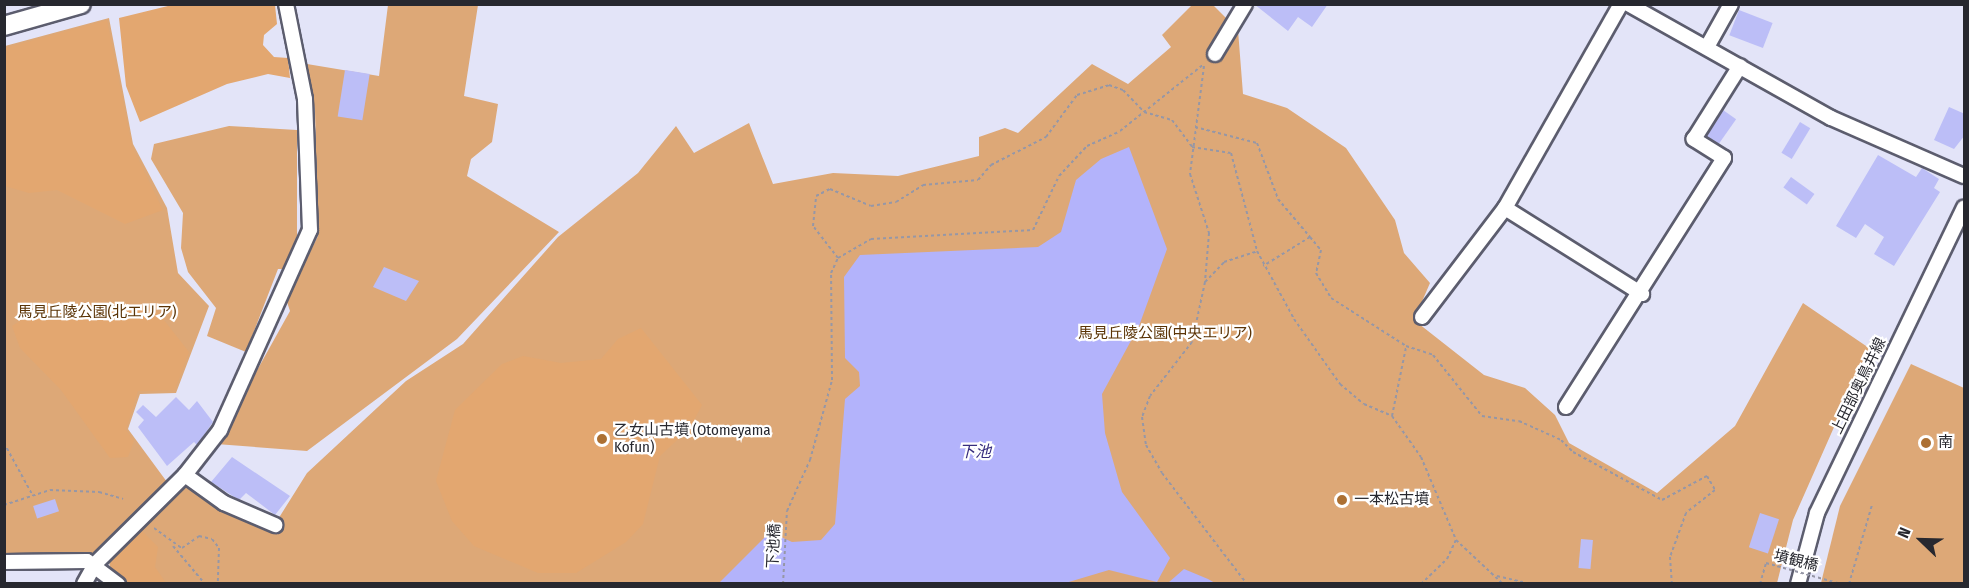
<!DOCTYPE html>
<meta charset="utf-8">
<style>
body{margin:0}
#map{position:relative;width:1969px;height:588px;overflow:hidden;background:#e3e4f8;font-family:"Fira Sans Condensed","Noto Sans JP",sans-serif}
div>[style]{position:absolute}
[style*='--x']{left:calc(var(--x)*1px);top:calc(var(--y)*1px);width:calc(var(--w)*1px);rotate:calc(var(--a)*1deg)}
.green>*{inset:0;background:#dda877}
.forest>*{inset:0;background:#e3a770}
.water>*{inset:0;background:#b3b3fb}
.building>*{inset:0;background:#bcbef7;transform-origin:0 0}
.path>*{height:2px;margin-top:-1px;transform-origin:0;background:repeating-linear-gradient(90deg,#9697a6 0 3px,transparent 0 6px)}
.roads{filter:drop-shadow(2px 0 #5c5d6e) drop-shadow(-2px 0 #5c5d6e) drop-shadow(0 2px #5c5d6e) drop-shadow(0 -2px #5c5d6e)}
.minor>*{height:14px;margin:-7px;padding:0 7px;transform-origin:7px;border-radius:7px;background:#fff}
.major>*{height:18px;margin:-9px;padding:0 9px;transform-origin:9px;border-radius:9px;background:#fff}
.path-bridge>*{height:2px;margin-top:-1px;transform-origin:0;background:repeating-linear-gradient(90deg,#9697a6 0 3px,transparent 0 6px)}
.dots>*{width:16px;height:16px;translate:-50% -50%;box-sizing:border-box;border:3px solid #fff;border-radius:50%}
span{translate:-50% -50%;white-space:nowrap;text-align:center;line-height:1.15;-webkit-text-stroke:4.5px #fff;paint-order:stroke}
.park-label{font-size:15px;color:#5b3406}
.street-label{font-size:15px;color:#27282f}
.poi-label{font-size:15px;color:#27282f}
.left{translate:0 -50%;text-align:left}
.water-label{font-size:16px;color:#372d7e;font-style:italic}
.frame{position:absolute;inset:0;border:6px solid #27282f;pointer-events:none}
.north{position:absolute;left:1891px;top:510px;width:60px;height:60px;-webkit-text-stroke:4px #fff;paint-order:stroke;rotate:293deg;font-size:16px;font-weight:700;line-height:24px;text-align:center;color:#27282f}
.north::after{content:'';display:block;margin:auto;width:21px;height:27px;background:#27282f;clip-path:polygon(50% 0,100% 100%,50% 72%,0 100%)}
</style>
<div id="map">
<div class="green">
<i style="clip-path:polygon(388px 5px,478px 5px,464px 96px,498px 104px,492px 142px,471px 159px,467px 176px,559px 232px,457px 339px,307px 451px,216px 444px,290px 311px,286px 299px,318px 236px,315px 111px,307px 64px,379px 76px)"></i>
<i style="clip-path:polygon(1192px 5px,1213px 5px,1238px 30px,1243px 94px,1287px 108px,1346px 148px,1395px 220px,1404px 253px,1430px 283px,1414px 320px,1484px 375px,1525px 388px,1555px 415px,1569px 443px,1657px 493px,1735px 426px,1803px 303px,1869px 348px,1793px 520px,1777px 583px,129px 584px,110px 568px,109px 560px,140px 523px,188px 484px,221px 511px,270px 532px,307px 473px,406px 381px,463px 344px,558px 237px,638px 173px,676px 126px,694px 153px,749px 123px,773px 184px,833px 173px,898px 176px,979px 156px,979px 137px,1005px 128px,1018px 133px,1092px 64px,1128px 84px,1171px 47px,1162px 35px)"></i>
<i style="clip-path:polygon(109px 18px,133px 144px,167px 208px,178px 273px,209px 306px,176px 393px,140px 394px,128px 429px,167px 482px,92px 555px,5px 557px,5px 46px)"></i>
<i style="clip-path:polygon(229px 126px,297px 130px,297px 236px,285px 269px,278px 269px,246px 352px,207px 336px,216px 308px,188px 272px,181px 248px,183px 213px,151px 159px,154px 144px)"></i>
<i style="clip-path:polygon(1911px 364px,1964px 388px,1964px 583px,1821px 583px,1840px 506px)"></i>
</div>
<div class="forest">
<i style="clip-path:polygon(176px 4px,275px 5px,277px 24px,264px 35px,263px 45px,274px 57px,288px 58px,290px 78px,268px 74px,227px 84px,140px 122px,126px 86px,119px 18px)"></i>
<i style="clip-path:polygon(107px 20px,132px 146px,163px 210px,125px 224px,57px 190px,29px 193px,5px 186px,5px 48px)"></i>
<i style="clip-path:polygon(40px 308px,156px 310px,189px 352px,175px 390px,138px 391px,126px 430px,134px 441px,128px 457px,110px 458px,61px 390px,20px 348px,12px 326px)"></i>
<i style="clip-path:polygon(641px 328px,702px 405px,690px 428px,660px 456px,643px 524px,626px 542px,576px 573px,538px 573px,474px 546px,452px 521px,436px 481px,455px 410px,502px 364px,523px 356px,561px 363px,601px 359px,618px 339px)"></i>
<i style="clip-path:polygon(138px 527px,158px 547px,155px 567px,166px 583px,130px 583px,111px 568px,110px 560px)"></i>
</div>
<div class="water">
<i style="clip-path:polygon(1129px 147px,1167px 249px,1139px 326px,1102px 394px,1105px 433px,1122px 492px,1170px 558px,1157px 582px,1109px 570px,1062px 584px,719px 583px,770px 532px,792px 542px,821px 540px,835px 524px,845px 399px,860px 386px,859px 372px,845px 358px,844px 277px,860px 255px,1038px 247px,1061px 232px,1076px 180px,1101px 159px)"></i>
<i style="clip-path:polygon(1184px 569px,1208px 579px,1215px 583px,1168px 583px)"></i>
</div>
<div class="building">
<i style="clip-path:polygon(1254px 4px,1328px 4px,1312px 27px,1298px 17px,1288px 31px)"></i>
<i style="left:1739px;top:10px;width:36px;height:27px;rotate:21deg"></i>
<i style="left:345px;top:70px;width:25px;height:47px;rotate:9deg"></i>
<i style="clip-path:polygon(1949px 107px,1965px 114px,1965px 135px,1954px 149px,1934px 140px)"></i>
<i style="left:1723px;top:110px;width:16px;height:31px;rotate:35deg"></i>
<i style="left:1800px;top:122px;width:12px;height:36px;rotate:31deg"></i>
<i style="clip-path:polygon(1878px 155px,1916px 177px,1922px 168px,1939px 179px,1934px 188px,1940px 192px,1894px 266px,1874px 254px,1884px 237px,1865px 224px,1856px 238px,1836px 226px)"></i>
<i style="left:1791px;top:177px;width:29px;height:13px;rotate:36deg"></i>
<i style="clip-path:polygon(384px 267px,419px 281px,406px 301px,373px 287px)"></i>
<i style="clip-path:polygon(176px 397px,189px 410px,197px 401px,213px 422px,197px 445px,194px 442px,167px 466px,138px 427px,144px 420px,136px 412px,143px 405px,156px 417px)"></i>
<i style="clip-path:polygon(232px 457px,290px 496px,275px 515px,246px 493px,239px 500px,211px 482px)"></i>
<i style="left:55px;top:499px;width:13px;height:23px;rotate:72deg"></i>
<i style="left:1760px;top:513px;width:20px;height:36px;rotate:18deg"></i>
<i style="left:1581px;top:539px;width:12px;height:29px;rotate:5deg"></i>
</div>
<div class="path">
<i style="--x:1204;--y:66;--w:109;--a:97.4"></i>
<i style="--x:1190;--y:174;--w:62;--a:72.1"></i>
<i style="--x:1209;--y:233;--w:49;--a:94.7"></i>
<i style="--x:1205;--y:282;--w:28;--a:-46"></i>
<i style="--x:1224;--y:262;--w:35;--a:-18"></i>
<i style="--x:1195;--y:127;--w:64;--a:14.5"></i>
<i style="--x:1257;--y:143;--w:60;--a:69.4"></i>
<i style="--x:1278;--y:199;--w:50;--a:49.9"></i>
<i style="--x:1310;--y:237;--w:55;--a:148.3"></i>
<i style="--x:1310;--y:237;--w:17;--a:50"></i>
<i style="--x:1321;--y:250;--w:24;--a:102"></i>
<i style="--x:1316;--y:273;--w:29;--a:59"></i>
<i style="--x:1331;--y:298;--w:89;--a:32.6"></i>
<i style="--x:1406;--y:346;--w:28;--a:18"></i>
<i style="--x:1433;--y:355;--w:78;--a:51.2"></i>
<i style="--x:1482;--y:416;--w:37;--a:8"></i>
<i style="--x:1519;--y:421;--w:46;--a:24.3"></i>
<i style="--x:1561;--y:440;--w:17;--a:45"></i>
<i style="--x:1573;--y:452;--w:101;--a:28.3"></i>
<i style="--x:1662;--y:500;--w:51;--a:-28.1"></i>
<i style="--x:1707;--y:476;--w:16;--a:60"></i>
<i style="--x:1715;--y:490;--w:37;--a:142"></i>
<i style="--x:1686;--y:513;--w:47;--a:110"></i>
<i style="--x:1670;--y:557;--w:27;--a:86"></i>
<i style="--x:838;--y:258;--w:41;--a:-128"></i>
<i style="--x:813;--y:226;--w:30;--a:-84"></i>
<i style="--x:816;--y:196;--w:16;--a:-27"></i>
<i style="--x:830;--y:189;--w:44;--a:22.5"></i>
<i style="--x:871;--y:206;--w:25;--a:-9"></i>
<i style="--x:896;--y:202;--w:32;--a:-32"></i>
<i style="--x:923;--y:185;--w:55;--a:-5.2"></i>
<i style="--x:978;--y:180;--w:20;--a:-49"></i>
<i style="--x:991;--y:165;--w:62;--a:-27"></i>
<i style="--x:1046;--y:137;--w:52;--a:-53.6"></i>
<i style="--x:1077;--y:95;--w:34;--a:-17"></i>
<i style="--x:1109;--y:85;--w:15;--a:20"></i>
<i style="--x:1123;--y:90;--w:30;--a:46"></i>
<i style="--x:1144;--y:112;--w:29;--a:16"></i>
<i style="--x:1172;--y:120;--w:34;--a:53"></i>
<i style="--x:1192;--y:147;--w:39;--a:9"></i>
<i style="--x:1231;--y:153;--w:101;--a:75.1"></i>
<i style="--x:1257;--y:251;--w:77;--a:61.4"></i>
<i style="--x:1294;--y:319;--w:80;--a:54.7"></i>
<i style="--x:1340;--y:384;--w:31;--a:40"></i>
<i style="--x:1364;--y:404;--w:30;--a:23"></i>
<i style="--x:1392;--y:416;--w:50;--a:54.7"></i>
<i style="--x:1421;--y:457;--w:90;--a:67.1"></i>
<i style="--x:1456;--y:540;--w:64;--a:43.1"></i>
<i style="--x:1205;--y:282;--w:61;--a:102.2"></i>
<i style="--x:1192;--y:342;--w:68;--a:127.9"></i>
<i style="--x:1150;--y:396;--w:22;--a:111"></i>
<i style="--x:1142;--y:417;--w:28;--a:82"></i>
<i style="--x:1146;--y:445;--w:32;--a:60"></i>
<i style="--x:1162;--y:473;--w:140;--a:52.6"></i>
<i style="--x:1392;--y:416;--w:70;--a:-78.5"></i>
<i style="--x:4;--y:443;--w:60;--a:61.3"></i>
<i style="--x:4;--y:505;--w:48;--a:-18.1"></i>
<i style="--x:50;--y:490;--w:49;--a:2.3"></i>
<i style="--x:99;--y:492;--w:25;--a:16"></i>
<i style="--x:154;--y:528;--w:34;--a:36"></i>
<i style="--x:182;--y:548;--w:21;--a:-35"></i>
<i style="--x:199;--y:536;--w:13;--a:13"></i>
<i style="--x:212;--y:539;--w:11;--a:52"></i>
<i style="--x:219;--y:548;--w:36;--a:92"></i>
<i style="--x:173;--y:546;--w:50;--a:49.9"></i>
<i style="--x:1497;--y:576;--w:35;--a:13"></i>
<i style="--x:783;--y:584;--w:73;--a:-86.9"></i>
<i style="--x:787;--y:511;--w:56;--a:-65.7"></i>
<i style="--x:810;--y:460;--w:83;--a:-74.6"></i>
<i style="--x:832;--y:380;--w:107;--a:-90.5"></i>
<i style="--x:831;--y:273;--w:17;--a:-65"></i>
<i style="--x:838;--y:258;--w:38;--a:-30"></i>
<i style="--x:871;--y:239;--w:162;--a:-3.2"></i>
<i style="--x:1033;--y:230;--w:60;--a:-64.3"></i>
<i style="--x:1059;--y:176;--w:41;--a:-47"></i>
<i style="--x:1087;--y:146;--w:36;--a:-24"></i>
<i style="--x:1120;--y:131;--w:107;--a:-38.6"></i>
<i style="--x:1421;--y:584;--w:36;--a:-44"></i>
<i style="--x:1447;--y:559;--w:21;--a:-65"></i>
<i style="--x:1849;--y:584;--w:82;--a:-73.8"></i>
</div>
<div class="roads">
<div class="minor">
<i style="--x:1628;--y:4;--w:233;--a:29.3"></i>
<i style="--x:1831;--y:118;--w:145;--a:23.6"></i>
<i style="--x:1707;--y:47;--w:49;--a:-60.8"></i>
<i style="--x:1215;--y:54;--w:58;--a:-59"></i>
<i style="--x:1505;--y:208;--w:162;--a:32.1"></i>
<i style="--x:1422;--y:317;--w:137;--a:-52.7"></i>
<i style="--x:1505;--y:208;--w:235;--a:-60.4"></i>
<i style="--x:1566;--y:407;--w:295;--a:-57.6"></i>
<i style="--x:1724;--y:158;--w:36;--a:-148"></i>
<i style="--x:1694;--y:139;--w:86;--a:-57.8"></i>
<i style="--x:185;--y:475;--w:48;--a:35.7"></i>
<i style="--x:224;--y:503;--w:56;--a:23.3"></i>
<i style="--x:4;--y:562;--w:83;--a:-0.7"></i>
<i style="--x:87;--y:561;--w:39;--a:37"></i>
<i style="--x:84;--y:584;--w:23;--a:-61"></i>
<i style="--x:95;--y:564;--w:127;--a:-44.7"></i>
<i style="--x:185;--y:475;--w:57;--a:-52.1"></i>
<i style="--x:220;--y:430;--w:219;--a:-65.8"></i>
<i style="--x:310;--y:230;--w:131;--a:-92.2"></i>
<i style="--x:305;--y:99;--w:97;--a:-101.3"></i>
<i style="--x:1798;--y:584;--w:73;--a:-75"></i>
<i style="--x:1817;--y:513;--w:339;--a:-64.3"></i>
</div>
<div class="major">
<i style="--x:4;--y:26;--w:80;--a:-15.9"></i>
</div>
</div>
<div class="path-bridge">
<i style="--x:1760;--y:584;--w:22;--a:-74"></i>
<i style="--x:1766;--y:563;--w:78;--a:15.6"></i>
</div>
<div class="dots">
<i style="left:602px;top:439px;background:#ac7033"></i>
<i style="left:1926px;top:443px;background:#ac7033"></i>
<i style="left:1342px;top:500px;background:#ac7033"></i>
</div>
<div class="park-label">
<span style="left:97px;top:313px">馬見丘陵公園(北エリア)</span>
<span style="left:1165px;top:334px">馬見丘陵公園(中央エリア)</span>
</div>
<div class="street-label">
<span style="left:1859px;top:386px;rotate:-64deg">上田部奥鳥井線</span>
<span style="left:774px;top:546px;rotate:-87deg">下池橋</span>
<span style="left:1796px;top:561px;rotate:14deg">墳観橋</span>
</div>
<div class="poi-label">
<span class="left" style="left:614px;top:439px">乙女山古墳 (Otomeyama<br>Kofun)</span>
<span class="left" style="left:1938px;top:443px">南</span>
<span class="left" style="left:1354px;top:500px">一本松古墳</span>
</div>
<div class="water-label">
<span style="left:975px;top:452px">下池</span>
</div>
<div class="frame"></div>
<div class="north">N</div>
</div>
